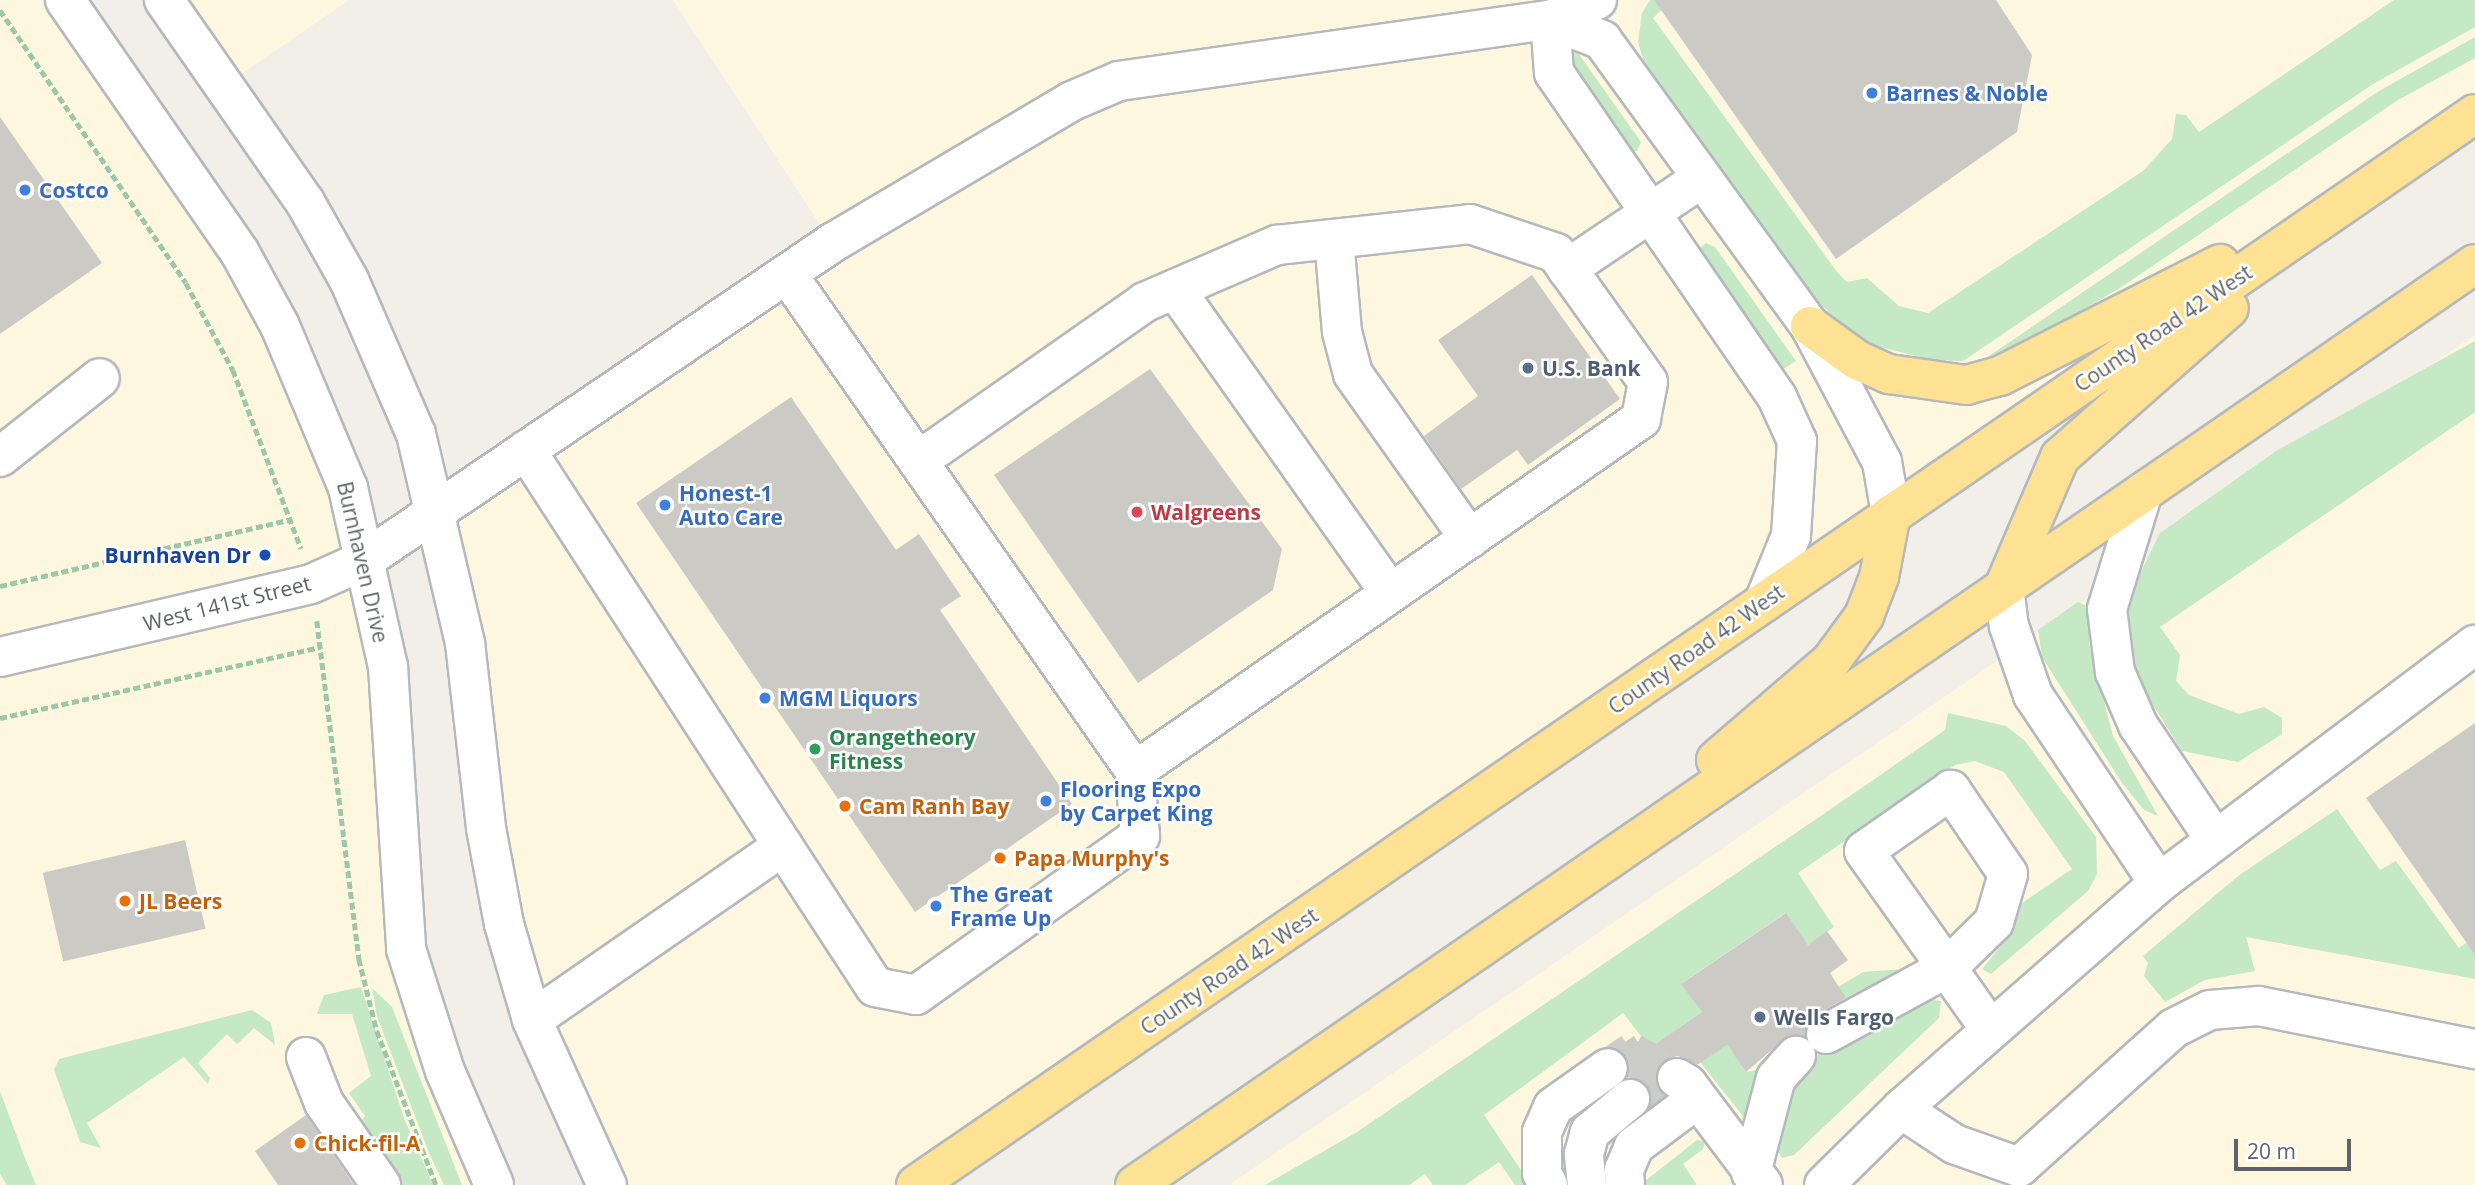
<!DOCTYPE html>
<style>
body{margin:0}
#map{position:relative;width:2475px;height:1185px;overflow:hidden;background:#f1efe8;font-family:"Open Sans",sans-serif}
div>[style]{position:absolute}
[style*='--x']{left:calc(var(--x)*1px);top:calc(var(--y)*1px);width:calc(var(--w)*1px);rotate:calc(var(--a)*1deg)}
.commercial>*{inset:0;background:#fef7e0}
.green>*{inset:0;background:#c5e8c5}
.building>*{inset:0;background:#cccac5;transform-origin:0 0}
.minor-tunnel>*{height:38px;margin-top:-19px;transform-origin:0;background:repeating-linear-gradient(90deg,#ccccc8 0 38px,transparent 0 57px)}
.path>*{height:4.5px;margin-top:-2.25px;transform-origin:0;background:repeating-linear-gradient(90deg,#9cc7a9 0 7px,transparent 0 10.5px)}
.roads{filter:drop-shadow(2px 0 #b5b8bc) drop-shadow(-2px 0 #b5b8bc) drop-shadow(0 2px #b5b8bc) drop-shadow(0 -2px #b5b8bc)}
.minor>*{height:38px;margin:-19px;padding:0 19px;transform-origin:19px;border-radius:19px;background:#fff}
.highway>*{height:38px;margin:-19px;padding:0 19px;transform-origin:19px;border-radius:19px;background:#fde293}
.dots>*{width:19px;height:19px;translate:-50% -50%;box-sizing:border-box;border:4px solid #fff;border-radius:50%}
span{translate:-50% -50%;white-space:nowrap;text-align:center;line-height:1.15;-webkit-text-stroke:5px #fff;paint-order:stroke}
.shop-label{font-size:21px;color:#366cbe;font-weight:700}
.left{translate:0 -50%;text-align:left}
.street-label{font-size:21px;color:#5f6368}
.service-label{font-size:21px;color:#4e5e75;font-weight:700}
.health-label{font-size:21px;color:#be3a42;font-weight:700}
.transit-label{font-size:21px;color:#164399;font-weight:700}
.right{translate:-100% -50%;text-align:right}
.leisure-label{font-size:21px;color:#27864d;font-weight:700}
.food-label{font-size:21px;color:#c56008;font-weight:700}
.scale{position:absolute;left:2234px;top:1139px;width:117px;height:32px;box-sizing:border-box;border:4px solid #5f6368;border-top:0;padding-left:9px;font-size:21px;line-height:24px;white-space:nowrap;color:#5f6368;-webkit-text-stroke:5px #fff;paint-order:stroke}
</style>
<div id="map">
<div class="commercial">
<i style="clip-path:polygon(0 0,65px 0,186px 173px,348px 488px,396px 846px,494px 1185px,0 1185px)"></i>
<i style="clip-path:polygon(164px 0,349px 0,224px 86px)"></i>
<i style="clip-path:polygon(673px 0,2475px 0,2475px 114px,916px 1185px,607px 1185px,532px 1020px,438px 511px,832px 243px)"></i>
<i style="clip-path:polygon(2475px 335px,2475px 1185px,1229px 1185px)"></i>
</div>
<div class="green">
<i style="clip-path:polygon(1672px 0,1653px 18px,1837px 272px,1847px 282px,1867px 278px,1899px 306px,1928px 313px,2143px 171px,2172px 139px,2176px 114px,2186px 115px,2199px 132px,2394px 0,2475px 0,2475px 27px,2373px 84px,1963px 361px,1932px 360px,1876px 346px,1845px 328px,1814px 298px,1753px 215px,1643px 59px,1638px 42px,1642px 13px,1650px 0)"></i>
<i style="clip-path:polygon(2475px 37px,2475px 58px,2398px 100px,2120px 288px,2025px 344px,1986px 358px,2379px 91px)"></i>
<i style="clip-path:polygon(1578px 53px,1641px 142px,1637px 151px,1629px 151px,1568px 65px,1570px 54px)"></i>
<i style="clip-path:polygon(1706px 243px,1715px 247px,1796px 361px,1782px 370px,1704px 260px,1700px 248px)"></i>
<i style="clip-path:polygon(2475px 341px,2475px 412px,2160px 627px,2180px 655px,2176px 681px,2189px 695px,2239px 714px,2264px 707px,2282px 718px,2282px 734px,2238px 762px,2182px 751px,2131px 670px,2127px 635px,2128px 598px,2160px 533px,2276px 451px)"></i>
<i style="clip-path:polygon(2078px 602px,2089px 607px,2089px 644px,2113px 736px,2158px 816px,2144px 810px,2122px 783px,2042px 657px,2038px 630px)"></i>
<i style="clip-path:polygon(1948px 713px,2006px 726px,2025px 741px,2096px 837px,2097px 874px,2088px 891px,1991px 974px,1982px 969px,2008px 937px,2022px 903px,2072px 869px,2004px 772px,1975px 761px,1955px 765px,1798px 873px,1834px 927px,1808px 945px,1785px 913px,1682px 983px,1702px 1012px,1650px 1048px,1623px 1013px,1484px 1115px,1531px 1185px,1515px 1185px,1499px 1162px,1465px 1185px,1433px 1185px,1425px 1174px,1409px 1185px,1265px 1185px,1357px 1132px,1863px 787px,1945px 730px)"></i>
<i style="clip-path:polygon(2337px 809px,2380px 870px,2396px 861px,2459px 948px,2475px 937px,2475px 979px,2246px 937px,2255px 971px,2205px 980px,2165px 1002px,2144px 976px,2148px 963px,2143px 956px,2238px 876px)"></i>
<i style="clip-path:polygon(1905px 969px,1901px 979px,1849px 1003px,1838px 987px,1863px 972px)"></i>
<i style="clip-path:polygon(361px 987px,404px 1118px,433px 1185px,398px 1185px,358px 1126px,365px 1116px,349px 1093px,371px 1076px,352px 1014px,317px 1014px,324px 995px)"></i>
<i style="clip-path:polygon(372px 988px,392px 1007px,462px 1185px,444px 1185px,429px 1153px,377px 1016px)"></i>
<i style="clip-path:polygon(1924px 999px,1941px 1001px,1939px 1018px,1794px 1155px,1782px 1158px,1774px 1146px,1792px 1072px,1842px 1039px)"></i>
<i style="clip-path:polygon(252px 1010px,271px 1023px,275px 1045px,254px 1028px,237px 1044px,227px 1034px,198px 1063px,210px 1078px,208px 1084px,184px 1057px,87px 1123px,101px 1148px,80px 1142px,54px 1070px,59px 1059px)"></i>
<i style="clip-path:polygon(1727px 1045px,1746px 1072px,1760px 1069px,1750px 1125px,1700px 1062px)"></i>
<i style="clip-path:polygon(0 1091px,23px 1153px,36px 1185px,7px 1185px,0 1174px)"></i>
<i style="clip-path:polygon(1697px 1140px,1705px 1142px,1703px 1149px,1683px 1164px,1697px 1185px,1640px 1185px)"></i>
</div>
<div class="building">
<i style="clip-path:polygon(1654px 0,1996px 0,2032px 55px,2017px 132px,1836px 259px)"></i>
<i style="clip-path:polygon(0 117px,102px 263px,0 334px)"></i>
<i style="clip-path:polygon(1532px 275px,1620px 399px,1528px 465px,1517px 450px,1461px 489px,1424px 436px,1478px 396px,1438px 340px)"></i>
<i style="clip-path:polygon(1150px 369px,1282px 549px,1273px 590px,1138px 683px,994px 475px)"></i>
<i style="clip-path:polygon(791px 397px,896px 550px,919px 534px,961px 596px,940px 610px,1072px 804px,915px 912px,636px 503px)"></i>
<i style="clip-path:polygon(2475px 723px,2475px 955px,2366px 798px)"></i>
<i style="left:185px;top:840px;width:91px;height:146px;rotate:77deg"></i>
<i style="clip-path:polygon(1786px 913px,1808px 945px,1827px 931px,1848px 960px,1830px 973px,1846px 998px,1815px 1015px,1805px 1037px,1789px 1035px,1746px 1072px,1727px 1045px,1697px 1065px,1678px 1056px,1666px 1059px,1655px 1077px,1665px 1096px,1650px 1106px,1647px 1086px,1628px 1077px,1626px 1056px,1616px 1048px,1634px 1036px,1644px 1052px,1702px 1012px,1681px 984px)"></i>
<i style="clip-path:polygon(306px 1115px,354px 1185px,278px 1185px,255px 1151px)"></i>
</div>
<div class="minor-tunnel">
<i style="--x:1608;--y:1068;--w:29;--a:-34"></i>
<i style="--x:1632;--y:1052;--w:52;--a:30"></i>
<i style="--x:1642;--y:1116;--w:39;--a:-36"></i>
</div>
<div class="path">
<i style="--x:0;--y:10;--w:330;--a:55.7"></i>
<i style="--x:186;--y:283;--w:99;--a:61.6"></i>
<i style="--x:233;--y:370;--w:191;--a:69.1"></i>
<i style="--x:0;--y:586;--w:300;--a:-12.9"></i>
<i style="--x:317;--y:621;--w:341;--a:82.9"></i>
<i style="--x:359;--y:959;--w:74;--a:76"></i>
<i style="--x:377;--y:1031;--w:165;--a:69"></i>
<i style="--x:0;--y:718;--w:328;--a:-12.5"></i>
</div>
<div class="roads">
<div class="minor">
<i style="--x:65;--y:0;--w:305;--a:55.3"></i>
<i style="--x:239;--y:251;--w:85;--a:61.3"></i>
<i style="--x:280;--y:326;--w:176;--a:67.2"></i>
<i style="--x:348;--y:488;--w:183;--a:77.4"></i>
<i style="--x:388;--y:667;--w:283;--a:86.3"></i>
<i style="--x:406;--y:949;--w:128;--a:72.3"></i>
<i style="--x:445;--y:1071;--w:124;--a:66.7"></i>
<i style="--x:164;--y:0;--w:246;--a:55.1"></i>
<i style="--x:305;--y:202;--w:90;--a:60.6"></i>
<i style="--x:349;--y:280;--w:168;--a:66.5"></i>
<i style="--x:416;--y:434;--w:215;--a:76.8"></i>
<i style="--x:465;--y:643;--w:186;--a:83.5"></i>
<i style="--x:486;--y:828;--w:98;--a:79.4"></i>
<i style="--x:504;--y:924;--w:100;--a:73.7"></i>
<i style="--x:532;--y:1020;--w:181;--a:65.6"></i>
<i style="--x:1334;--y:239;--w:93;--a:85.1"></i>
<i style="--x:1342;--y:332;--w:43;--a:75.3"></i>
<i style="--x:1353;--y:374;--w:202;--a:54.7"></i>
<i style="--x:1567;--y:269;--w:163;--a:-34"></i>
<i style="--x:1175;--y:289;--w:372;--a:54.7"></i>
<i style="--x:526;--y:450;--w:472;--a:57"></i>
<i style="--x:783;--y:846;--w:305;--a:145.3"></i>
<i style="--x:0;--y:457;--w:127;--a:-38.3"></i>
<i style="--x:918;--y:461;--w:277;--a:-35"></i>
<i style="--x:1145;--y:302;--w:144;--a:-23.4"></i>
<i style="--x:1277;--y:245;--w:194;--a:-6.2"></i>
<i style="--x:1470;--y:224;--w:91;--a:18.6"></i>
<i style="--x:1556;--y:253;--w:158;--a:54.5"></i>
<i style="--x:1648;--y:382;--w:38;--a:101"></i>
<i style="--x:1641;--y:419;--w:616;--a:145.18"></i>
<i style="--x:2143;--y:492;--w:122;--a:107.1"></i>
<i style="--x:2107;--y:609;--w:64;--a:82.8"></i>
<i style="--x:2115;--y:672;--w:58;--a:66.5"></i>
<i style="--x:2138;--y:725;--w:136;--a:56.1"></i>
<i style="--x:2004;--y:587;--w:39;--a:83"></i>
<i style="--x:2009;--y:626;--w:73;--a:70.8"></i>
<i style="--x:2033;--y:695;--w:226;--a:56.2"></i>
<i style="--x:1764;--y:602;--w:71;--a:-67.8"></i>
<i style="--x:1791;--y:536;--w:95;--a:-86.4"></i>
<i style="--x:1797;--y:441;--w:48;--a:-114.4"></i>
<i style="--x:1777;--y:397;--w:393;--a:-124.5"></i>
<i style="--x:1554;--y:73;--w:53;--a:-94.3"></i>
<i style="--x:1550;--y:20;--w:56;--a:21"></i>
<i style="--x:1602;--y:40;--w:354;--a:54"></i>
<i style="--x:1810;--y:326;--w:154;--a:62.1"></i>
<i style="--x:1882;--y:462;--w:53;--a:80.2"></i>
<i style="--x:0;--y:657;--w:319;--a:-13.2"></i>
<i style="--x:311;--y:584;--w:57;--a:-23.9"></i>
<i style="--x:363;--y:561;--w:567;--a:-34.14"></i>
<i style="--x:832;--y:243;--w:279;--a:-30.6"></i>
<i style="--x:1072;--y:101;--w:51;--a:-23.1"></i>
<i style="--x:1119;--y:81;--w:435;--a:-8.1"></i>
<i style="--x:1550;--y:20;--w:51;--a:-23.1"></i>
<i style="--x:783;--y:846;--w:168;--a:56.9"></i>
<i style="--x:875;--y:987;--w:42;--a:11"></i>
<i style="--x:916;--y:995;--w:275;--a:-35.4"></i>
<i style="--x:1140;--y:836;--w:65;--a:-94.4"></i>
<i style="--x:1135;--y:771;--w:607;--a:-125"></i>
<i style="--x:1826;--y:1034;--w:138;--a:-28.6"></i>
<i style="--x:1947;--y:968;--w:66;--a:-44.4"></i>
<i style="--x:1994;--y:922;--w:50;--a:-73.7"></i>
<i style="--x:2008;--y:874;--w:102;--a:-124.2"></i>
<i style="--x:1951;--y:790;--w:106;--a:145"></i>
<i style="--x:1864;--y:851;--w:143;--a:54.6"></i>
<i style="--x:1947;--y:968;--w:75;--a:54.8"></i>
<i style="--x:306;--y:1057;--w:49;--a:68.6"></i>
<i style="--x:324;--y:1103;--w:100;--a:55.2"></i>
<i style="--x:1677;--y:1078;--w:12;--a:31"></i>
<i style="--x:1687;--y:1084;--w:126;--a:53"></i>
<i style="--x:1901;--y:1109;--w:64;--a:33.4"></i>
<i style="--x:1954;--y:1144;--w:69;--a:19.5"></i>
<i style="--x:2019;--y:1167;--w:208;--a:-41.9"></i>
<i style="--x:2174;--y:1028;--w:40;--a:-26.6"></i>
<i style="--x:2210;--y:1010;--w:49;--a:-4.7"></i>
<i style="--x:2259;--y:1006;--w:220;--a:11.3"></i>
<i style="--x:1751;--y:1173;--w:98;--a:-75.3"></i>
<i style="--x:1776;--y:1078;--w:30;--a:-48"></i>
<i style="--x:1548;--y:1185;--w:13;--a:-117"></i>
<i style="--x:1542;--y:1173;--w:41;--a:-90"></i>
<i style="--x:1542;--y:1132;--w:27;--a:-66"></i>
<i style="--x:1553;--y:1107;--w:67;--a:-35.3"></i>
<i style="--x:1587;--y:1185;--w:31;--a:-96"></i>
<i style="--x:1584;--y:1154;--w:23;--a:-75"></i>
<i style="--x:1590;--y:1132;--w:52;--a:-39.5"></i>
<i style="--x:1625;--y:1185;--w:15;--a:-94"></i>
<i style="--x:1624;--y:1170;--w:26;--a:-67"></i>
<i style="--x:1634;--y:1146;--w:79;--a:-36.7"></i>
<i style="--x:1824;--y:1185;--w:108;--a:-44.6"></i>
<i style="--x:1901;--y:1109;--w:343;--a:-41.2"></i>
<i style="--x:2159;--y:883;--w:396;--a:-37"></i>
</div>
<div class="highway">
<i style="--x:1810;--y:326;--w:58;--a:35.9"></i>
<i style="--x:1857;--y:360;--w:35;--a:24"></i>
<i style="--x:1889;--y:374;--w:78;--a:8.1"></i>
<i style="--x:1966;--y:385;--w:35;--a:-15"></i>
<i style="--x:2000;--y:376;--w:247;--a:-27"></i>
<i style="--x:2004;--y:587;--w:142;--a:-66.7"></i>
<i style="--x:2060;--y:457;--w:225;--a:-41.4"></i>
<i style="--x:1716;--y:760;--w:152;--a:-40.7"></i>
<i style="--x:1831;--y:661;--w:56;--a:-53.7"></i>
<i style="--x:1864;--y:616;--w:42;--a:-69"></i>
<i style="--x:1879;--y:577;--w:64;--a:-79.2"></i>
<i style="--x:916;--y:1185;--w:1891;--a:-34.49"></i>
<i style="--x:1135;--y:1185;--w:1626;--a:-34.5"></i>
</div>
</div>
<div class="dots">
<i style="left:1872px;top:93px;background:#3f7fe0"></i>
<i style="left:25px;top:190px;background:#3f7fe0"></i>
<i style="left:1528px;top:368px;background:#5c6f8a"></i>
<i style="left:665px;top:505px;background:#3f7fe0"></i>
<i style="left:1137px;top:512px;background:#e0444e"></i>
<i style="left:265px;top:555px;background:#1a4fb4"></i>
<i style="left:765px;top:698px;background:#3f7fe0"></i>
<i style="left:815px;top:749px;background:#2e9e5b"></i>
<i style="left:1046px;top:801px;background:#3f7fe0"></i>
<i style="left:845px;top:806px;background:#e8710a"></i>
<i style="left:1000px;top:858px;background:#e8710a"></i>
<i style="left:125px;top:901px;background:#e8710a"></i>
<i style="left:936px;top:906px;background:#3f7fe0"></i>
<i style="left:1760px;top:1017px;background:#5c6f8a"></i>
<i style="left:300px;top:1143px;background:#e8710a"></i>
</div>
<div class="shop-label">
<span class="left" style="left:1886px;top:93px">Barnes &amp; Noble</span>
<span class="left" style="left:39px;top:190px">Costco</span>
<span class="left" style="left:679px;top:505px">Honest-1<br>Auto Care</span>
<span class="left" style="left:779px;top:698px">MGM Liquors</span>
<span class="left" style="left:1060px;top:801px">Flooring Expo<br>by Carpet King</span>
<span class="left" style="left:950px;top:906px">The Great<br>Frame Up</span>
</div>
<div class="street-label">
<span style="left:2163px;top:328px;rotate:-34deg">County Road 42 West</span>
<span style="left:363px;top:562px;rotate:77deg">Burnhaven Drive</span>
<span style="left:227px;top:603px;rotate:-14deg">West 141st Street</span>
<span style="left:1696px;top:649px;rotate:-35deg">County Road 42 West</span>
<span style="left:1229px;top:971px;rotate:-34deg">County Road 42 West</span>
</div>
<div class="service-label">
<span class="left" style="left:1542px;top:368px">U.S. Bank</span>
<span class="left" style="left:1774px;top:1017px">Wells Fargo</span>
</div>
<div class="health-label">
<span class="left" style="left:1151px;top:512px">Walgreens</span>
</div>
<div class="transit-label">
<span class="right" style="left:251px;top:555px">Burnhaven Dr</span>
</div>
<div class="leisure-label">
<span class="left" style="left:829px;top:749px">Orangetheory<br>Fitness</span>
</div>
<div class="food-label">
<span class="left" style="left:859px;top:806px">Cam Ranh Bay</span>
<span class="left" style="left:1014px;top:858px">Papa Murphy's</span>
<span class="left" style="left:139px;top:901px">JL Beers</span>
<span class="left" style="left:314px;top:1143px">Chick-fil-A</span>
</div>
<div class="scale">20 m</div>
</div>
